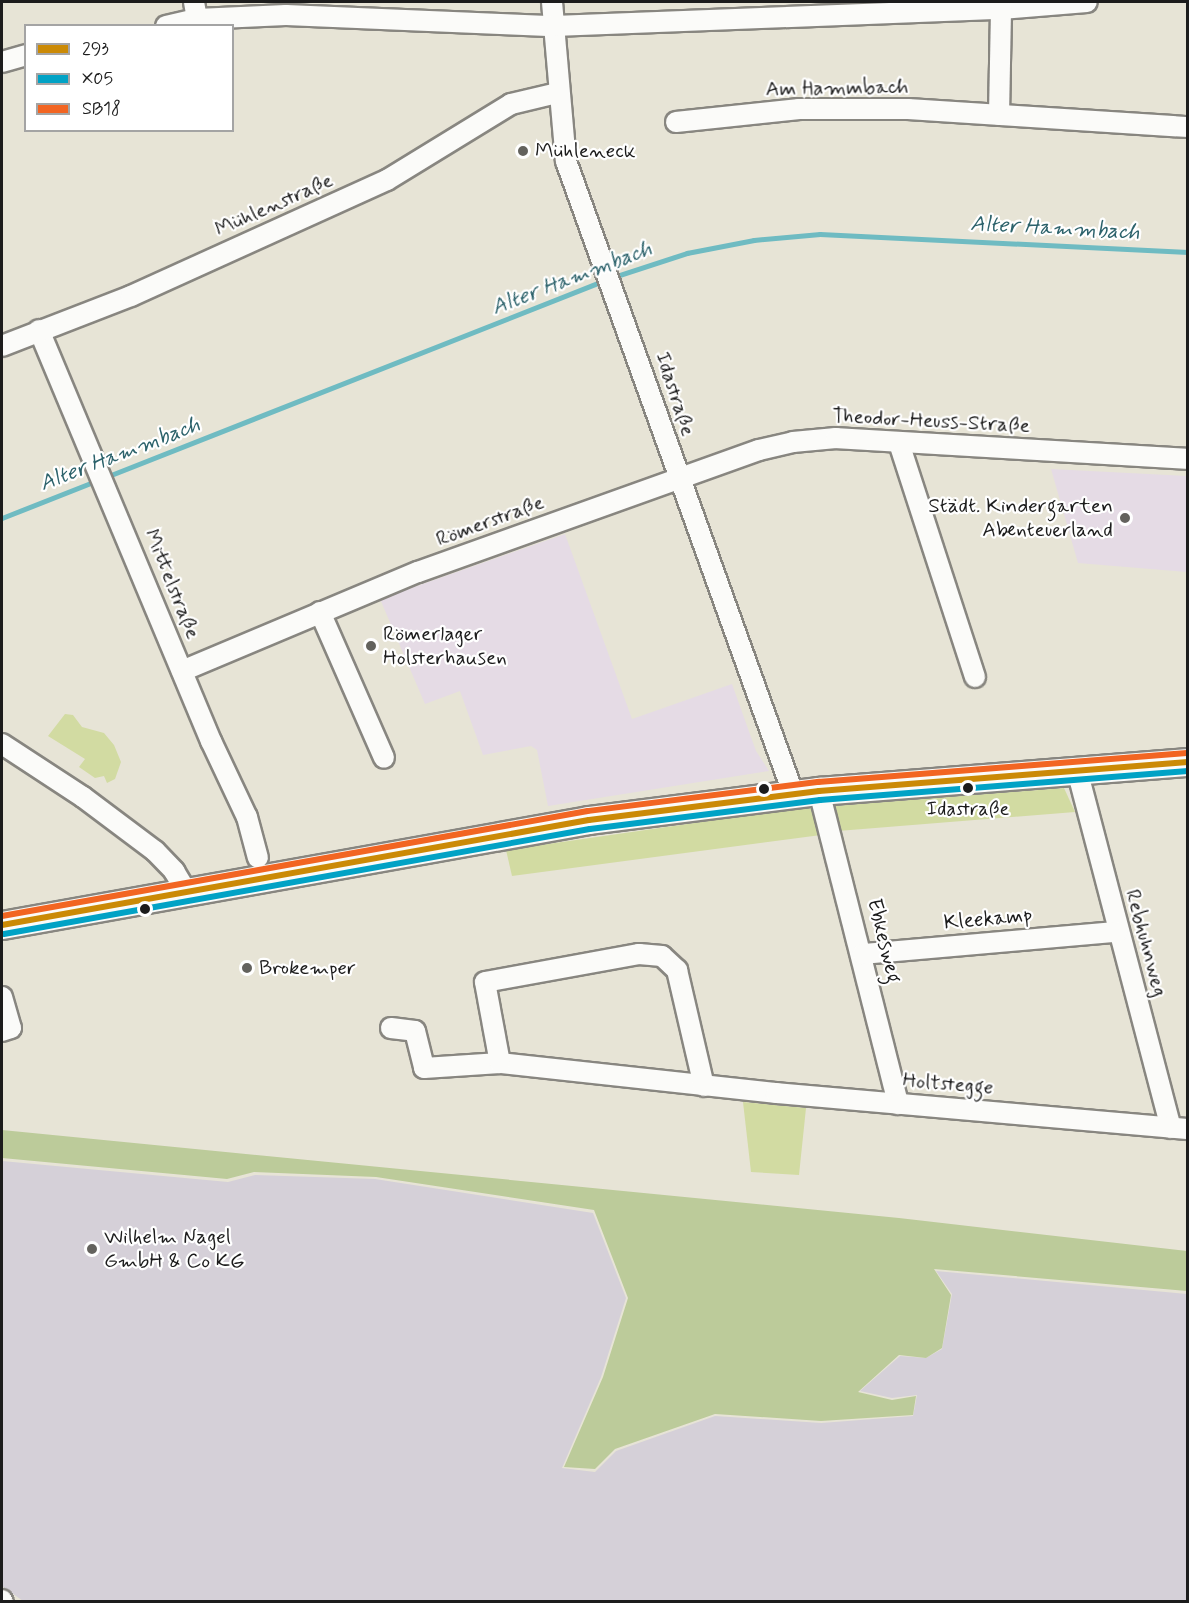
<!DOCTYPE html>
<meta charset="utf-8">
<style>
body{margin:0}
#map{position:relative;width:1189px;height:1603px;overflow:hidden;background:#e7e4d6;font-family:Mynerve,sans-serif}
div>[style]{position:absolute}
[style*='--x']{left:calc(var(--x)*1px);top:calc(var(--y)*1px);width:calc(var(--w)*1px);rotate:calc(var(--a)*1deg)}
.built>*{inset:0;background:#e5dbe5}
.industrial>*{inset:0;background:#d5d0d8}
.green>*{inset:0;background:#d2dba2}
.forest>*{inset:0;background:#bccb9a}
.stream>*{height:4.5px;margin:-2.25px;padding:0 2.25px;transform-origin:2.25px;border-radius:2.25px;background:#6fbbc2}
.roads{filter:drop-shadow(2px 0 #888680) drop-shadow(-2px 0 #888680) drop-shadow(0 2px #888680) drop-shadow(0 -2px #888680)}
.minor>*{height:20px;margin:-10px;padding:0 10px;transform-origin:10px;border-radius:10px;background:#fbfbf9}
.secondary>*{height:27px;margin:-13.5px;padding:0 13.5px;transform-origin:13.5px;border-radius:13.5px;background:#fbfbf9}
.bus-1>*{height:6px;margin:-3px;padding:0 3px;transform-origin:3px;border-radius:3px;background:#cb8a06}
.bus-2>*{height:6px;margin:-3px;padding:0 3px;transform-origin:3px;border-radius:3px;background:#01a2c5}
.bus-3>*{height:6px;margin:-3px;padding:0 3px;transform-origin:3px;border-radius:3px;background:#f26522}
.dots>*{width:16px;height:16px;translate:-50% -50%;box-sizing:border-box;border:3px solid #fff;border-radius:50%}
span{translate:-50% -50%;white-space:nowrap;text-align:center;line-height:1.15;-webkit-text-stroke:4.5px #fff;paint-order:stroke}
.bus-label{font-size:20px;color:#1c1c1c}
.street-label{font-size:21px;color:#1c1c1c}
.poi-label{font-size:21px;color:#1c1c1c}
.left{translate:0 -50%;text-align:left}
.right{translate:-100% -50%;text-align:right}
.water-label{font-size:22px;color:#2c626b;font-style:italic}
.frame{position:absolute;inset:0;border:3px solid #1c1c1c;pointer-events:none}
.legend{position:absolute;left:24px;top:24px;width:210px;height:108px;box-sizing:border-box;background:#fff;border:2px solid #a4a4a4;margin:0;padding:8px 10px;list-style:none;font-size:18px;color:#1c1c1c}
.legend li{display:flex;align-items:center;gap:12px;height:30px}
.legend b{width:30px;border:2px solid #a4a4a4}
</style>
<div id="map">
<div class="built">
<i style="clip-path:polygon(1051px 469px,1187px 476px,1187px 572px,1078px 563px)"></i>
<i style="clip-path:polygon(565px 534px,632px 719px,732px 684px,756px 751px,769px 771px,548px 806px,537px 750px,531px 746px,483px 755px,460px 691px,425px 704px,380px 599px)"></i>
</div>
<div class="industrial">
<i style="clip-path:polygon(2px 1161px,228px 1182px,255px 1175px,375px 1179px,593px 1213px,626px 1298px,601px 1377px,562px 1468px,595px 1472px,616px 1451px,715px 1416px,821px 1423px,913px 1416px,917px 1395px,892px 1398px,860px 1391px,900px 1356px,926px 1358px,942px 1349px,952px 1294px,936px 1271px,1187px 1294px,1187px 1601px,23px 1601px,2px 1586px)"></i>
</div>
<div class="green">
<i style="clip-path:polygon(65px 714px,73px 715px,82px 727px,104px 733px,114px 745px,121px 762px,115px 779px,107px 783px,104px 776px,95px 778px,79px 767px,85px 759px,48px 736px)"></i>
<i style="clip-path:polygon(1064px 788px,1075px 812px,838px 831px,832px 812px,834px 806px)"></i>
<i style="clip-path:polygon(805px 807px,811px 809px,821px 835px,512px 876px,506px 850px)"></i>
<i style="clip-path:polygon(743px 1102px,806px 1108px,799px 1175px,751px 1172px)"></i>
</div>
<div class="forest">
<i style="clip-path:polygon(2px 1130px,899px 1218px,1187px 1251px,1187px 1291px,934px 1269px,951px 1295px,942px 1348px,926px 1358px,899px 1355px,858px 1392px,892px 1400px,916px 1396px,913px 1415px,821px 1421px,715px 1414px,615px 1449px,595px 1469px,564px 1467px,603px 1377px,628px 1298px,594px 1210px,376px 1177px,254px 1172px,227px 1179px,2px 1158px)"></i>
</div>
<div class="stream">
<i style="--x:614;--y:277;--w:77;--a:-18.2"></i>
<i style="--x:687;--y:253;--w:68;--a:-11"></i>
<i style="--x:754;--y:240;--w:66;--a:-5.2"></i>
<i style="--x:820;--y:234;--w:368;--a:2.8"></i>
<i style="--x:106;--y:477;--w:534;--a:-21.52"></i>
<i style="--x:2;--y:518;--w:101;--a:-21.5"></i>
</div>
<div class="roads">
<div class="minor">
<i style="--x:194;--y:2;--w:17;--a:80"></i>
<i style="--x:552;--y:2;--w:160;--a:85"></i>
<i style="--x:566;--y:161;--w:672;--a:70.24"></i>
<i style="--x:166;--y:26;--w:32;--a:-13"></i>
<i style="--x:197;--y:19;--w:89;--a:-2.6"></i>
<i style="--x:286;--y:15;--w:268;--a:2.4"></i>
<i style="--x:554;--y:26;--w:447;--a:-2.2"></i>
<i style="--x:1001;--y:9;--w:86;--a:-4.7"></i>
<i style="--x:2;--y:62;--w:25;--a:-16"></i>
<i style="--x:999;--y:115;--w:106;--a:-88.9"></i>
<i style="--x:676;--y:122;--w:124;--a:-6"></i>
<i style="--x:799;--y:109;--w:109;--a:0"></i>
<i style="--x:908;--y:109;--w:281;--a:3.7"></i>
<i style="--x:39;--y:330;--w:446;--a:67.3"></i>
<i style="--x:211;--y:741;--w:84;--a:64.7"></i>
<i style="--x:247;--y:817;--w:42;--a:75"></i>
<i style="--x:2;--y:346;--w:138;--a:-21.2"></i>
<i style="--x:131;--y:296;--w:281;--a:-24.4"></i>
<i style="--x:387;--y:180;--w:145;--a:-31.5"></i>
<i style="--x:511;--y:104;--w:47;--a:-13.4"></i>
<i style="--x:899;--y:443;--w:246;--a:72"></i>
<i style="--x:320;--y:612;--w:159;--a:66.3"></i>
<i style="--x:182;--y:671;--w:256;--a:-22.8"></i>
<i style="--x:418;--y:572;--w:362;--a:-19.7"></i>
<i style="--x:759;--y:450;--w:35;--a:-13"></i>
<i style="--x:793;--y:442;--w:43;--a:-5.3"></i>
<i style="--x:836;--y:438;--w:353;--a:3.4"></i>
<i style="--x:2;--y:744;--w:97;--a:33.2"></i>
<i style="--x:83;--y:797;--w:90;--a:36.9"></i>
<i style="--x:155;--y:851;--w:28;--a:46"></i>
<i style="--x:174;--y:871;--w:23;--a:59"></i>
<i style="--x:1077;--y:770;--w:370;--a:75.3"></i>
<i style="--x:819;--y:791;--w:323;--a:75.8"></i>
<i style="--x:863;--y:954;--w:255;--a:-5"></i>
<i style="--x:2;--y:997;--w:32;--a:74"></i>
<i style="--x:11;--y:1028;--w:9;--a:162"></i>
<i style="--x:391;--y:1028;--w:24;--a:7"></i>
<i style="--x:415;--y:1031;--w:38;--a:76"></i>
<i style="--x:424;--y:1068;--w:76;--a:-3.8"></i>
<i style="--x:500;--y:1063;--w:278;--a:6.2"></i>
<i style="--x:776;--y:1093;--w:414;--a:5"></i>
<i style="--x:500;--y:1063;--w:82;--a:-100.5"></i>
<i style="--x:485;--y:982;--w:157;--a:-10.3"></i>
<i style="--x:639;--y:954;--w:23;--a:5"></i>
<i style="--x:662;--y:956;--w:21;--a:43"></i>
<i style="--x:677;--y:970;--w:119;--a:76.9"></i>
<i style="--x:2;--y:1600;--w:2;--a:63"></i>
</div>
<div class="secondary">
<i style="--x:2;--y:925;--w:596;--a:-10.14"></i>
<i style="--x:589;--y:820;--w:232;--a:-7.2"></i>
<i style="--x:819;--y:791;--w:370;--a:-4.5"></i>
</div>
</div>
<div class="bus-1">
<i style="--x:2;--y:925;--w:596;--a:-10.14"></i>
<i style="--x:589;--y:820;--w:232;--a:-7.2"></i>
<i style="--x:819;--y:791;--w:370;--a:-4.5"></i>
</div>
<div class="bus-2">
<i style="--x:4;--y:934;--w:595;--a:-10.16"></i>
<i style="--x:590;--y:829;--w:232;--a:-7.2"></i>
<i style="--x:820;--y:800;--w:369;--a:-4.5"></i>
</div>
<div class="bus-3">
<i style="--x:2;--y:916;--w:595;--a:-10.16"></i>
<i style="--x:588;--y:811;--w:232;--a:-7.2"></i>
<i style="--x:818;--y:782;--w:370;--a:-4.5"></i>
</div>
<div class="dots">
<i style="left:523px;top:151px;background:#63625d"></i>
<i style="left:1125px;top:518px;background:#63625d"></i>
<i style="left:371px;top:646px;background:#63625d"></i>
<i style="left:968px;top:788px;background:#1c1c1c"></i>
<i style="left:764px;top:789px;background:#1c1c1c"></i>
<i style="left:145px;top:909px;background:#1c1c1c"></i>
<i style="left:247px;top:968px;background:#63625d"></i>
<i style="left:92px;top:1249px;background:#63625d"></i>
</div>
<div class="bus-label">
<span style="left:968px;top:809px">Idastraße</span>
</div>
<div class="street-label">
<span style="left:837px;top:88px;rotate:-1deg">Am Hammbach</span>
<span style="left:274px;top:205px;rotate:-24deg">Mühlenstraße</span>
<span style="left:675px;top:394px;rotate:72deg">Idastraße</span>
<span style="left:931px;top:421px;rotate:3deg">Theodor-Heuss-Straße</span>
<span style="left:490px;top:521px;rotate:-20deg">Römerstraße</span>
<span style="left:172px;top:584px;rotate:68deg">Mittelstraße</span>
<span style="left:988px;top:919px;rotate:-5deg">Kleekamp</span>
<span style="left:884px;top:941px;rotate:76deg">Ebkesweg</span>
<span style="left:1146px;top:943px;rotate:75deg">Rebhuhnweg</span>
<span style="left:948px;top:1084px;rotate:5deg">Holtstegge</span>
</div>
<div class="poi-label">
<span class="left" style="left:535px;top:151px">Mühleneck</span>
<span class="right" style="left:1113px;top:518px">Städt. Kindergarten<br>Abenteuerland</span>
<span class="left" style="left:383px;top:646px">Römerlager<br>Holsterhausen</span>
<span class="left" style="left:259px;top:968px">Brokemper</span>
<span class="left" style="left:104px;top:1249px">Wilhelm Nagel<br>GmbH &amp; Co KG</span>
</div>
<div class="water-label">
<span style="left:1055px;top:229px;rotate:3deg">Alter Hammbach</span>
<span style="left:572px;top:279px;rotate:-21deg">Alter Hammbach</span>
<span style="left:120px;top:455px;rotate:-21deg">Alter Hammbach</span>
</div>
<div class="frame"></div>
<ul class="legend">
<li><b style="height:8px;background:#cb8a06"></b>293</li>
<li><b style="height:8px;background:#01a2c5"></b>X05</li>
<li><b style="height:8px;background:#f26522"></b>SB18</li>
</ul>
</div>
